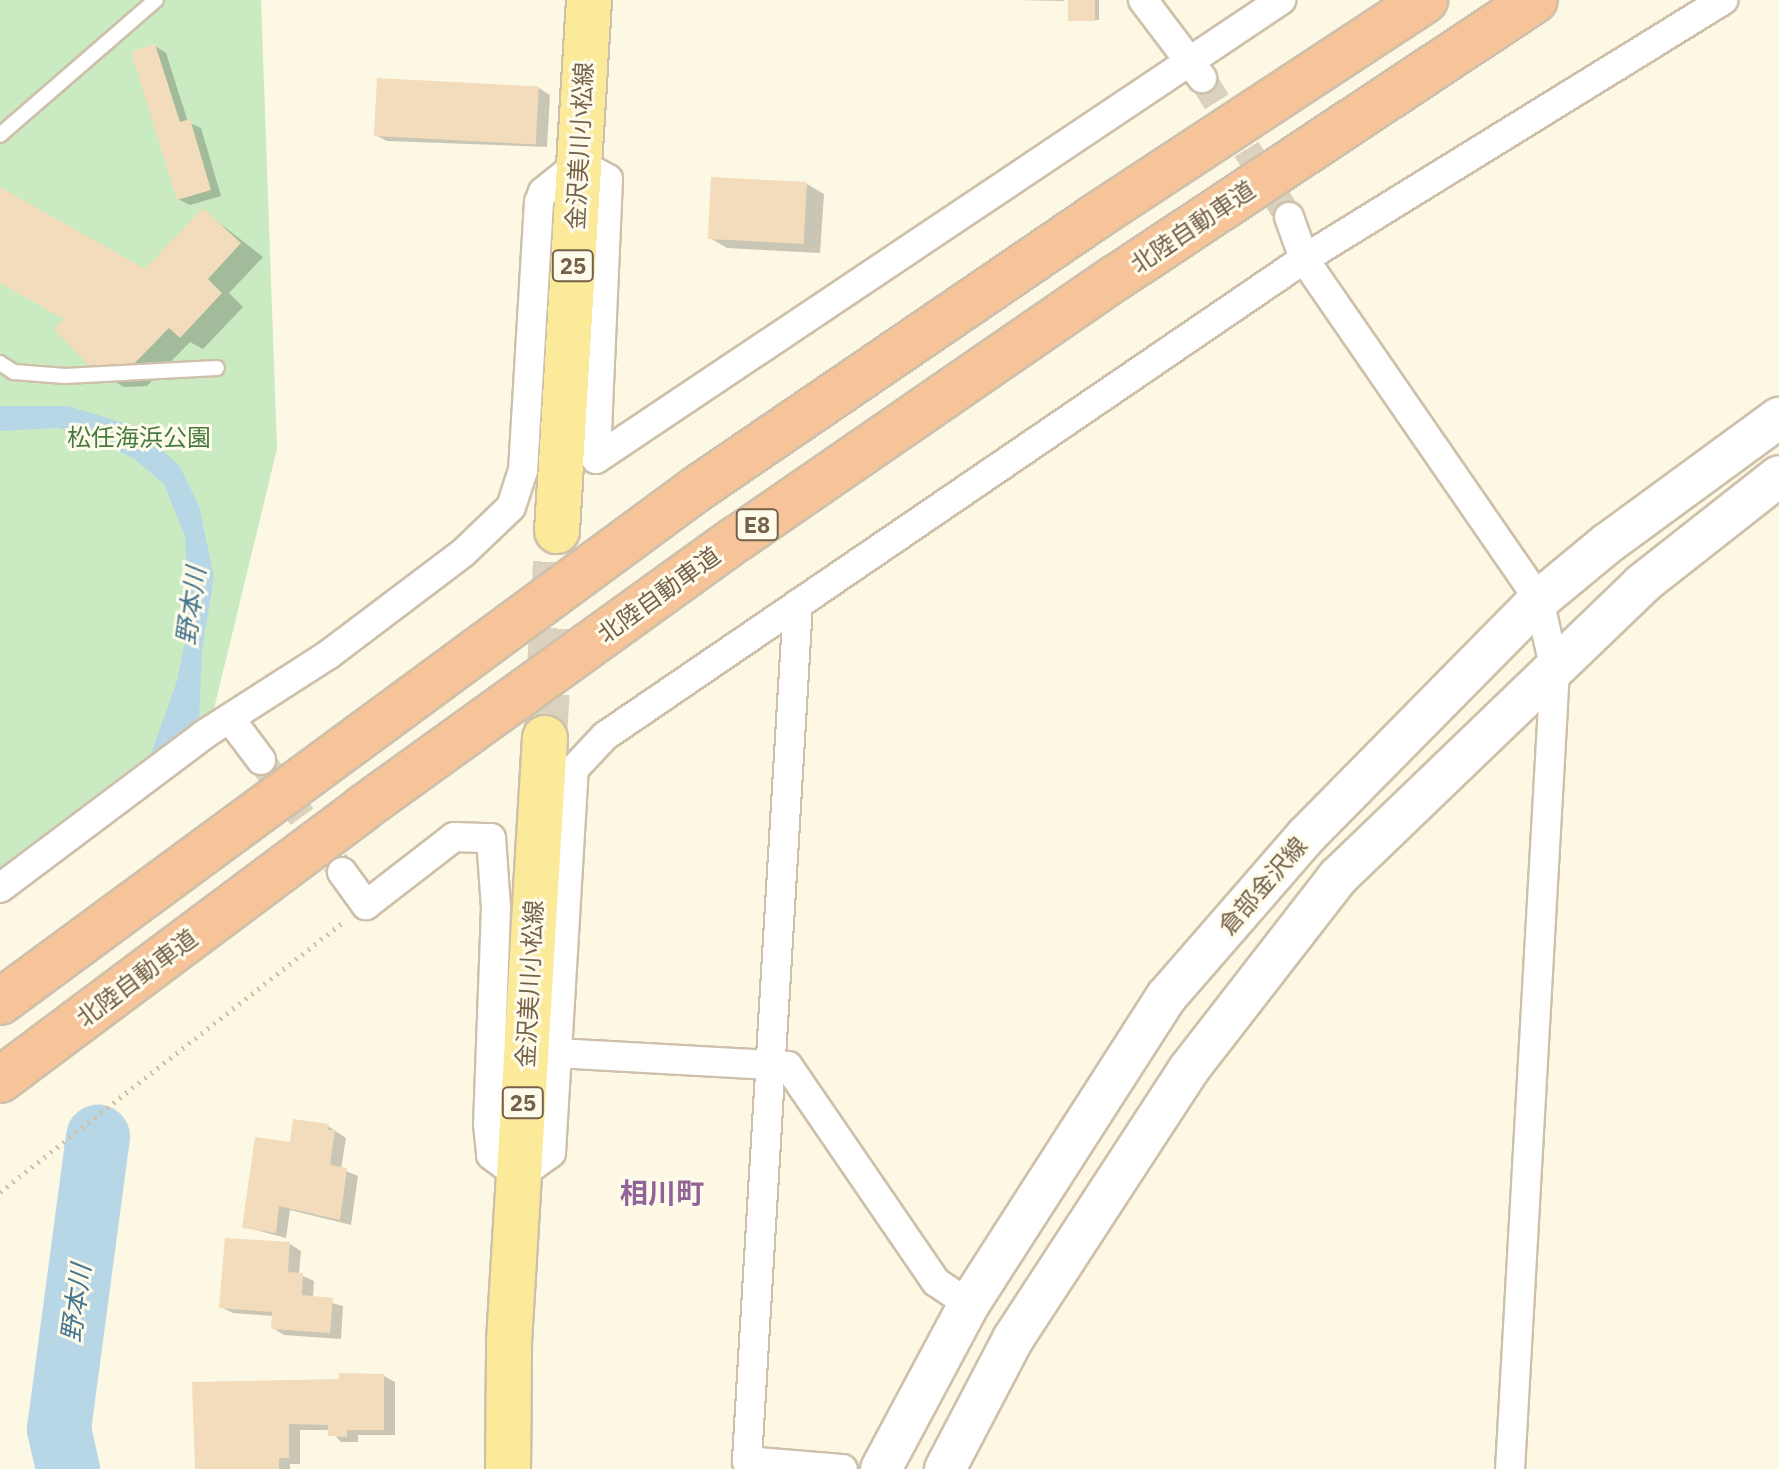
<!DOCTYPE html>
<meta charset="utf-8">
<style>
body{margin:0}
#map{position:relative;width:1779px;height:1469px;overflow:hidden;background:#fcf8e4;font-family:"IBM Plex Sans","Noto Sans JP",sans-serif}
div>[style]{position:absolute}
[style*='--x']{left:calc(var(--x)*1px);top:calc(var(--y)*1px);width:calc(var(--w)*1px);rotate:calc(var(--a)*1deg)}
.green>*{inset:0;background:#caeac2}
.water>*{inset:0;background:#b8d7e6}
.shadow>*{inset:0;background:#0003;transform-origin:0 0}
.river>*{height:64px;margin:-32px;padding:0 32px;transform-origin:32px;border-radius:32px;background:#b8d7e6}
.building>*{inset:0;background:#f2dcbb;transform-origin:0 0}
.street-tunnel>*{height:28px;margin-top:-14px;transform-origin:0;background:repeating-linear-gradient(90deg,#dad2bd 0 28px,transparent 0 42px)}
.primary-tunnel>*{height:44px;margin-top:-22px;transform-origin:0;background:repeating-linear-gradient(90deg,#dad2bd 0 44px,transparent 0 66px)}
.path>*{height:5px;margin-top:-2.5px;transform-origin:0;background:repeating-linear-gradient(90deg,#d7bf9e 0 2px,transparent 0 8px)}
.roads{filter:drop-shadow(2px 0 #cec0aa) drop-shadow(-2px 0 #cec0aa) drop-shadow(0 2px #cec0aa) drop-shadow(0 -2px #cec0aa)}
.lane>*{height:14px;margin:-7px;padding:0 7px;transform-origin:7px;border-radius:7px;background:#fff}
.street>*{height:28px;margin:-14px;padding:0 14px;transform-origin:14px;border-radius:14px;background:#fff}
.secondary>*{height:40px;margin:-20px;padding:0 20px;transform-origin:20px;border-radius:20px;background:#fff}
.primary>*{height:44px;margin:-22px;padding:0 22px;transform-origin:22px;border-radius:22px;background:#fcea9b}
.highway>*{height:44px;margin:-22px;padding:0 22px;transform-origin:22px;border-radius:22px;background:#f7c49a}
span{translate:-50% -50%;white-space:nowrap;text-align:center;line-height:1.15;-webkit-text-stroke:6px #fffbea;paint-order:stroke}
.shield-label span{padding:2px 6px;background:#fffbea;border:2px solid;border-radius:6px;-webkit-text-stroke-width:0}
.shield-label{font-size:22px;color:#756149;font-weight:700}
.street-label{font-size:24px;color:#756149}
.park-label{font-size:24px;color:#477b41}
.water-label{font-size:26px;color:#457590;font-style:italic}
.quarter-label{font-size:28px;color:#916499;font-weight:700}
</style>
<div id="map">
<div class="green">
<i style="clip-path:polygon(0 0,261px 0,277px 449px,213px 713px,0 876px)"></i>
</div>
<div class="water">
<i style="clip-path:polygon(0 406px,68px 406px,134px 426px,179px 465px,199px 506px,214px 577px,202px 651px,199px 723px,148px 762px,177px 681px,189px 622px,185px 537px,164px 484px,133px 458px,86px 436px,58px 428px,0 431px)"></i>
</div>
<div class="shadow">
<i style="clip-path:polygon(1013px 0,1064px 0,1064px 1px)"></i>
<i style="left:1070px;top:0;width:29px;height:20px"></i>
<i style="clip-path:polygon(155px 46px,166px 53px,188px 122px,201px 128px,221px 196px,190px 205px,178px 199px)"></i>
<i style="clip-path:polygon(539px 88px,550px 95px,547px 147px,387px 141px,375px 135px)"></i>
<i style="clip-path:polygon(807px 184px,824px 194px,820px 253px,727px 248px,710px 238px)"></i>
<i style="clip-path:polygon(0 189px,145px 272px,203px 210px,263px 257px,229px 293px,243px 307px,203px 349px,190px 342px,147px 386px,124px 387px,101px 373px,67px 319px,0 281px)"></i>
<i style="clip-path:polygon(328px 1126px,346px 1138px,341px 1169px,358px 1176px,351px 1225px,290px 1210px,286px 1238px,245px 1227px,292px 1144px)"></i>
<i style="clip-path:polygon(290px 1244px,301px 1251px,299px 1274px,314px 1281px,313px 1298px,343px 1306px,341px 1339px,284px 1335px,273px 1328px,274px 1316px,233px 1313px,221px 1307px)"></i>
<i style="clip-path:polygon(384px 1376px,395px 1382px,395px 1435px,358px 1435px,358px 1442px,341px 1442px,330px 1430px,300px 1430px,300px 1464px,290px 1464px,290px 1469px,196px 1469px,341px 1381px)"></i>
</div>
<div class="river">
<i style="--x:68;--y:1469;--w:41;--a:-102.7"></i>
<i style="--x:59;--y:1429;--w:295;--a:-82.4"></i>
</div>
<div class="building">
<i style="left:1068px;top:0;width:27px;height:21px"></i>
<i style="clip-path:polygon(155px 44px,180px 122px,190px 119px,211px 190px,177px 200px,131px 52px)"></i>
<i style="left:377px;top:78px;width:162px;height:58px;rotate:3deg"></i>
<i style="left:711px;top:177px;width:96px;height:62px;rotate:3deg"></i>
<i style="clip-path:polygon(0 187px,145px 269px,203px 208px,241px 243px,208px 279px,222px 293px,180px 338px,169px 328px,124px 374px,99px 375px,54px 329px,64px 319px,0 283px)"></i>
<i style="clip-path:polygon(293px 1119px,329px 1124px,328px 1130px,335px 1130px,330px 1165px,347px 1168px,340px 1220px,279px 1206px,276px 1233px,242px 1228px,255px 1137px,290px 1142px)"></i>
<i style="clip-path:polygon(225px 1238px,290px 1242px,288px 1272px,303px 1273px,302px 1295px,333px 1298px,330px 1333px,271px 1329px,272px 1312px,219px 1308px)"></i>
<i style="clip-path:polygon(339px 1373px,384px 1374px,384px 1430px,347px 1430px,347px 1437px,328px 1436px,328px 1425px,289px 1424px,289px 1458px,279px 1458px,279px 1469px,195px 1469px,192px 1382px,339px 1379px)"></i>
</div>
<div class="street-tunnel">
<i style="--x:1202;--y:78;--w:164;--a:58"></i>
<i style="--x:261;--y:760;--w:138;--a:54.1"></i>
</div>
<div class="primary-tunnel">
<i style="--x:545;--y:738;--w:207;--a:-86.7"></i>
</div>
<div class="path">
<i style="--x:0;--y:1192;--w:435;--a:-38.2"></i>
</div>
<div class="roads">
<div class="lane">
<i style="--x:0;--y:135;--w:206;--a:-40.9"></i>
<i style="--x:0;--y:363;--w:17;--a:33"></i>
<i style="--x:14;--y:372;--w:51;--a:4.5"></i>
<i style="--x:65;--y:376;--w:152;--a:-3"></i>
</div>
<div class="street">
<i style="--x:1143;--y:0;--w:98;--a:52.9"></i>
<i style="--x:1289;--y:217;--w:45;--a:70.3"></i>
<i style="--x:1304;--y:259;--w:414;--a:55.4"></i>
<i style="--x:1539;--y:600;--w:72;--a:77.1"></i>
<i style="--x:1555;--y:670;--w:800;--a:93.22"></i>
<i style="--x:798;--y:604;--w:859;--a:93.41"></i>
<i style="--x:747;--y:1461;--w:96;--a:4.8"></i>
<i style="--x:231;--y:720;--w:50;--a:53.1"></i>
<i style="--x:342;--y:872;--w:41;--a:54"></i>
<i style="--x:366;--y:905;--w:111;--a:-37.7"></i>
<i style="--x:454;--y:837;--w:37;--a:2"></i>
<i style="--x:491;--y:838;--w:70;--a:85.9"></i>
<i style="--x:496;--y:908;--w:216;--a:92.1"></i>
<i style="--x:488;--y:1124;--w:31;--a:84"></i>
<i style="--x:491;--y:1155;--w:35;--a:37"></i>
<i style="--x:519;--y:1176;--w:39;--a:-36"></i>
<i style="--x:551;--y:1153;--w:385;--a:-86.6"></i>
<i style="--x:574;--y:769;--w:45;--a:-46.8"></i>
<i style="--x:605;--y:736;--w:846;--a:-34.31"></i>
<i style="--x:1304;--y:259;--w:493;--a:-31.7"></i>
<i style="--x:0;--y:888;--w:256;--a:-36.9"></i>
<i style="--x:205;--y:734;--w:146;--a:-32.7"></i>
<i style="--x:328;--y:655;--w:169;--a:-37.1"></i>
<i style="--x:463;--y:553;--w:66;--a:-43.8"></i>
<i style="--x:511;--y:507;--w:38;--a:-72"></i>
<i style="--x:523;--y:471;--w:269;--a:-86.6"></i>
<i style="--x:539;--y:202;--w:11;--a:-68"></i>
<i style="--x:543;--y:192;--w:46;--a:-38.9"></i>
<i style="--x:579;--y:163;--w:33;--a:29"></i>
<i style="--x:608;--y:179;--w:280;--a:92.5"></i>
<i style="--x:596;--y:459;--w:825;--a:-33.82"></i>
<i style="--x:557;--y:1053;--w:231;--a:3.2"></i>
<i style="--x:788;--y:1066;--w:262;--a:55.6"></i>
<i style="--x:936;--y:1282;--w:40;--a:34"></i>
</div>
<div class="secondary">
<i style="--x:881;--y:1469;--w:187;--a:-61.9"></i>
<i style="--x:969;--y:1304;--w:366;--a:-57.3"></i>
<i style="--x:1167;--y:996;--w:212;--a:-49"></i>
<i style="--x:1306;--y:836;--w:332;--a:-45.4"></i>
<i style="--x:1539;--y:600;--w:89;--a:-39.6"></i>
<i style="--x:1608;--y:543;--w:212;--a:-36.2"></i>
<i style="--x:945;--y:1469;--w:147;--a:-62.4"></i>
<i style="--x:1013;--y:1339;--w:322;--a:-56.9"></i>
<i style="--x:1189;--y:1069;--w:243;--a:-52.2"></i>
<i style="--x:1338;--y:877;--w:422;--a:-43.9"></i>
<i style="--x:1642;--y:584;--w:174;--a:-38.2"></i>
</div>
<div class="primary">
<i style="--x:557;--y:531;--w:532;--a:-86.55"></i>
<i style="--x:508;--y:1469;--w:127;--a:-89.5"></i>
<i style="--x:509;--y:1342;--w:605;--a:-86.59"></i>
</div>
<div class="highway">
<i style="--x:0;--y:1002;--w:867;--a:-36.37"></i>
<i style="--x:698;--y:488;--w:481;--a:-34.3"></i>
<i style="--x:1095;--y:217;--w:395;--a:-33.3"></i>
<i style="--x:0;--y:1080;--w:454;--a:-36.8"></i>
<i style="--x:363;--y:808;--w:462;--a:-35.8"></i>
<i style="--x:738;--y:538;--w:460;--a:-34.6"></i>
<i style="--x:1117;--y:277;--w:501;--a:-33.53"></i>
</div>
</div>
<div class="shield-label">
<span style="left:573px;top:266px">25</span>
<span style="left:757px;top:525px">E8</span>
<span style="left:523px;top:1103px">25</span>
</div>
<div class="street-label">
<span style="left:580px;top:146px;rotate:-87deg">金沢美川小松線</span>
<span style="left:1193px;top:227px;rotate:-34deg">北陸自動車道</span>
<span style="left:659px;top:595px;rotate:-36deg">北陸自動車道</span>
<span style="left:1263px;top:886px;rotate:-49deg">倉部金沢線</span>
<span style="left:137px;top:978px;rotate:-37deg">北陸自動車道</span>
<span style="left:530px;top:984px;rotate:-87deg">金沢美川小松線</span>
</div>
<div class="park-label">
<span style="left:139px;top:438px">松任海浜公園</span>
</div>
<div class="water-label">
<span style="left:191px;top:606px;rotate:-82deg">野本川</span>
<span style="left:76px;top:1303px;rotate:-82deg">野本川</span>
</div>
<div class="quarter-label">
<span style="left:662px;top:1193px">相川町</span>
</div>
</div>
